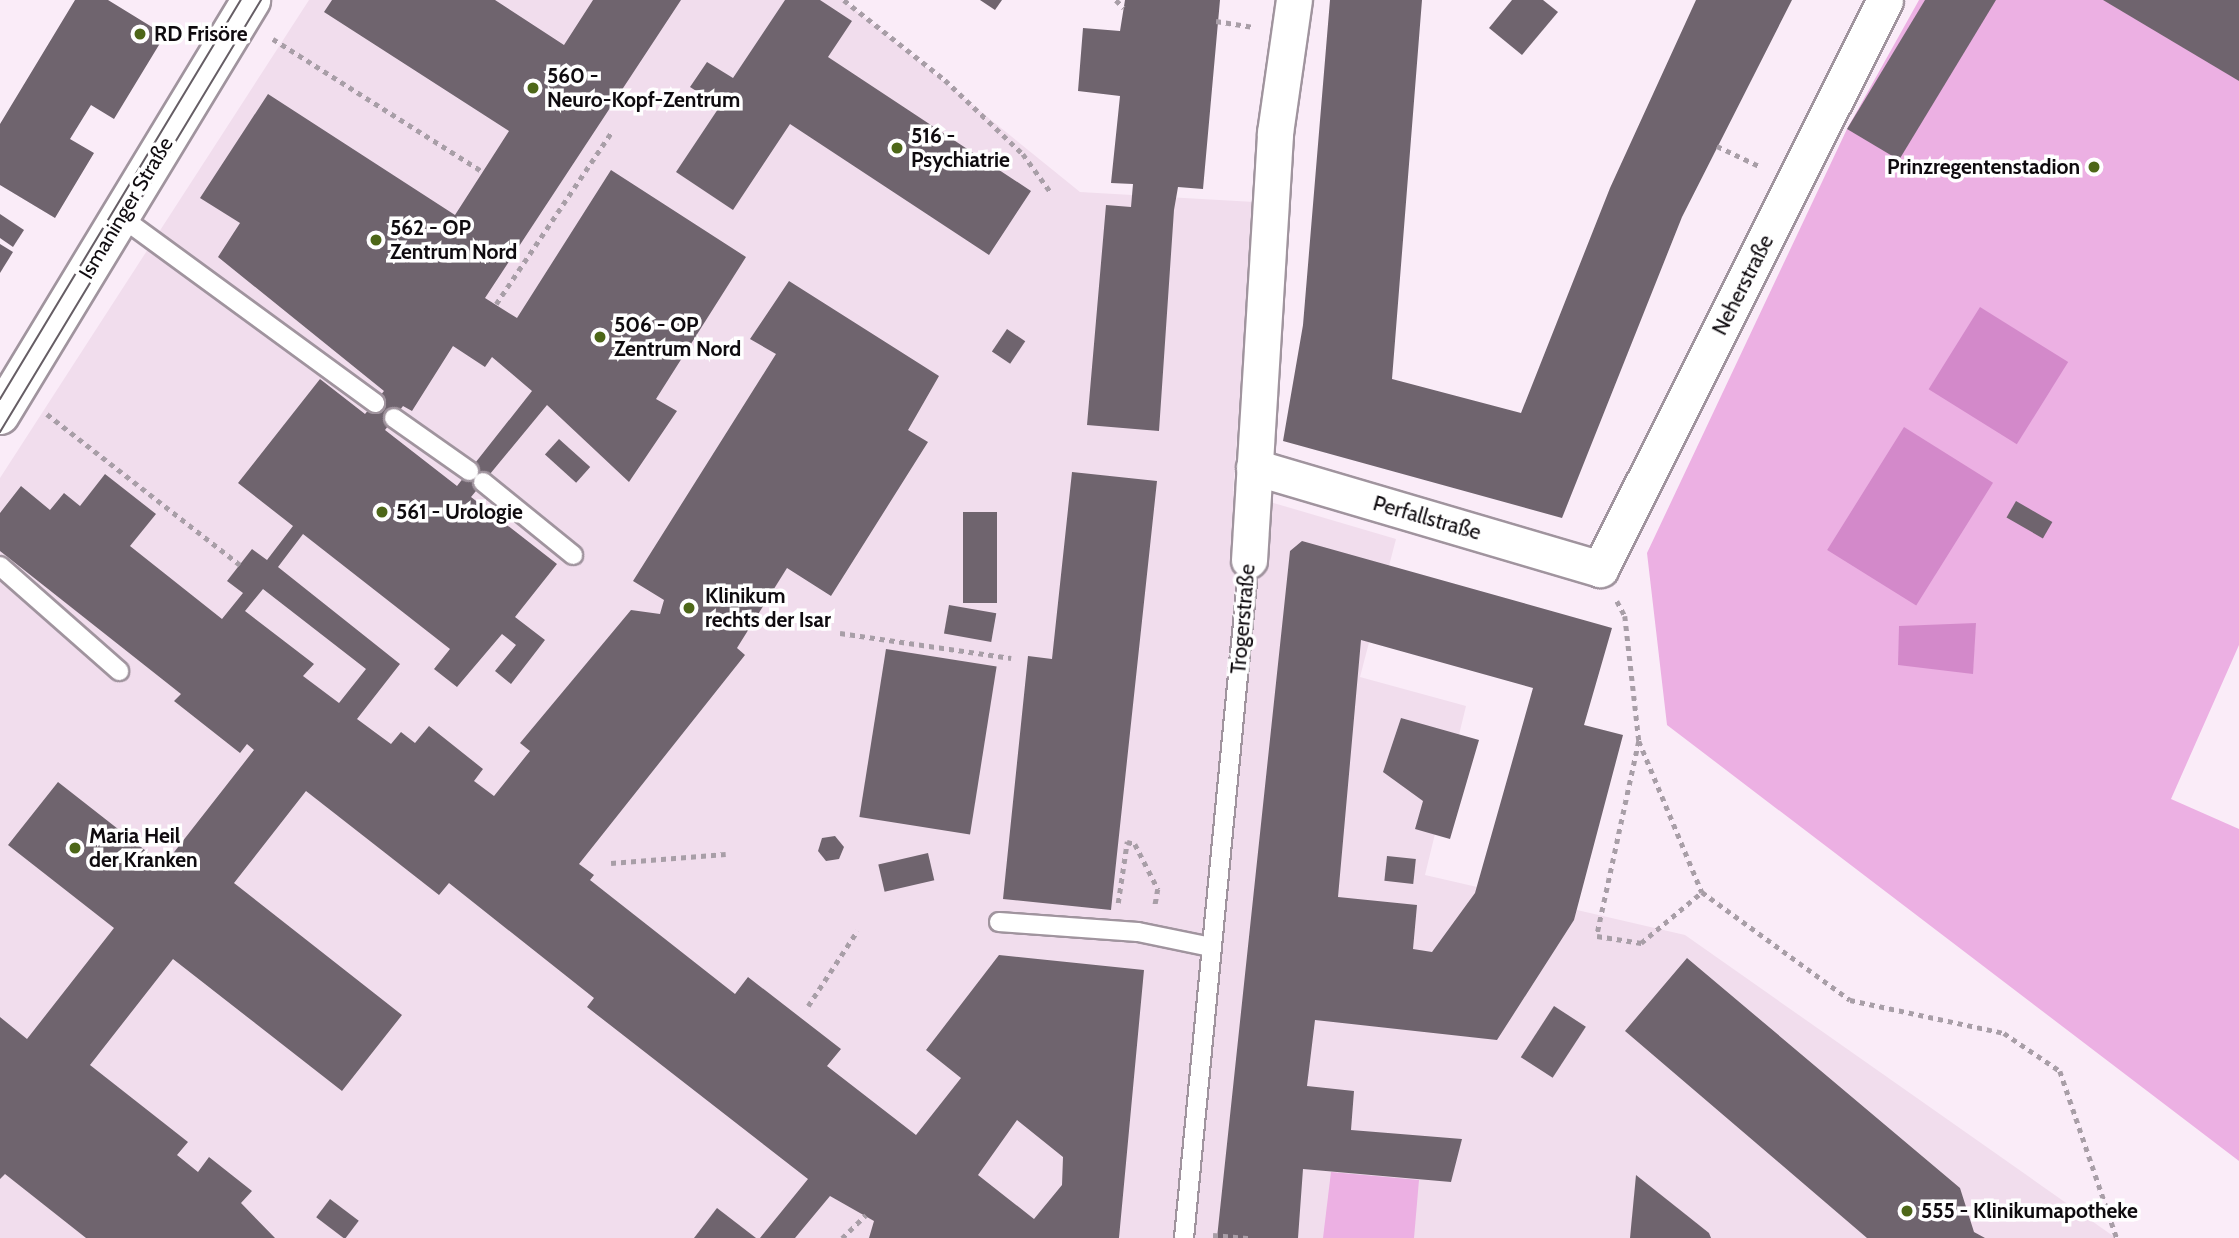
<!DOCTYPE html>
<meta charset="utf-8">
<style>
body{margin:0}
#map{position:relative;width:2239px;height:1238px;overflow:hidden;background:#faecf8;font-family:Cabin,sans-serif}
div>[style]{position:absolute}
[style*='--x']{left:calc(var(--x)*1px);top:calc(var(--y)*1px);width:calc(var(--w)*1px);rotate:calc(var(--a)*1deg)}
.built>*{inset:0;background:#f1dded}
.green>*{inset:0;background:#ecb0e3}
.water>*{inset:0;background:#d389ca;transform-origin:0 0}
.building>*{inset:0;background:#6f646e;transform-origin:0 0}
.path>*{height:4.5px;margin-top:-2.25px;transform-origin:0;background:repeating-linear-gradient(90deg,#a89ea7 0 5px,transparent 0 10px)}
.roads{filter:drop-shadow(2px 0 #a0949e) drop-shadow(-2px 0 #a0949e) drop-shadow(0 2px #a0949e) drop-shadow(0 -2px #a0949e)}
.service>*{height:18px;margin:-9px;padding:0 9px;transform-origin:9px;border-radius:9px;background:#fff}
.minor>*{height:35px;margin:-17.5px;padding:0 17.5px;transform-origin:17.5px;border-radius:17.5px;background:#fff}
.tertiary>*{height:38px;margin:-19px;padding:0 19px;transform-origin:19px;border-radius:19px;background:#fff}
.tram>*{height:2px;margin:-1px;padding:0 1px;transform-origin:1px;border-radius:1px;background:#665e65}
.dots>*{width:19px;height:19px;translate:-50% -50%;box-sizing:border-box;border:4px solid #fff;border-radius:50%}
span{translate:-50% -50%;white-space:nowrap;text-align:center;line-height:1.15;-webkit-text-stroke:7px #fff;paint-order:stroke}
.poi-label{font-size:21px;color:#0f0b0f;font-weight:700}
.left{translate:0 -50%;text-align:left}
.right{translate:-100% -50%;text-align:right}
.street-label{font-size:21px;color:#0f0b0f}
</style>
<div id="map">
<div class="built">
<i style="clip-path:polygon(309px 0,843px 0,1080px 192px,1254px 202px,1233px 491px,1396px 539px,1360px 677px,1466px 706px,1425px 875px,1685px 935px,2116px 1238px,0 1238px,0 478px)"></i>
</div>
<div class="green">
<i style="clip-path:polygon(1919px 0,2239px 0,2239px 645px,2171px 799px,2239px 829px,2239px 1161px,1667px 725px,1647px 553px,1847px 129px)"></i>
<i style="clip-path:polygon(1331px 1172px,1419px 1180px,1414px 1238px,1323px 1238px)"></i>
</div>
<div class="water">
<i style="left:1980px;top:307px;width:104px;height:97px;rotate:32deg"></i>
<i style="left:1904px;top:427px;width:105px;height:145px;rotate:32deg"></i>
<i style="clip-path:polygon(1976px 623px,1973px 674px,1898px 665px,1899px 626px)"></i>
</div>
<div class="building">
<i style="clip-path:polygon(75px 0,108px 0,165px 35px,114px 119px,91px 105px,70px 139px,94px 153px,55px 218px,0 185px,0 124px)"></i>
<i style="clip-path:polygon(evenodd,332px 0,495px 0,564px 45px,593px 0,681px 0,485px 298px,517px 318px,611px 170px,746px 257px,656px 399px,677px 411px,629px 482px,547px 405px,471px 497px,557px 564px,515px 617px,545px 640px,511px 684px,495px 671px,516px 645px,502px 634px,457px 687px,434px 669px,450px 649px,303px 534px,278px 567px,400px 664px,357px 719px,391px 744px,401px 732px,415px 743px,429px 726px,483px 769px,474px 781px,494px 796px,530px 751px,520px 743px,631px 610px,660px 614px,664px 600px,633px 581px,776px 354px,750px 339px,789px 281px,939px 376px,908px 430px,928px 442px,831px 596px,787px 568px,737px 648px,745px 655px,579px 864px,594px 875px,590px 880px,735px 994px,748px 977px,841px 1049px,827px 1066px,916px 1135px,961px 1078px,926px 1050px,999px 955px,1144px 970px,1119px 1238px,869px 1238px,874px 1221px,830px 1196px,795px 1238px,760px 1238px,808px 1179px,587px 1007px,594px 998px,449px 883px,439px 895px,306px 791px,234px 883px,402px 1015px,342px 1091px,173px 959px,90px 1065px,188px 1142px,177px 1155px,198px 1172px,209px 1157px,252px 1191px,241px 1203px,275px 1238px,86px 1238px,5px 1174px,0 1179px,0 1017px,27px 1039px,114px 928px,8px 845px,58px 782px,164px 865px,254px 750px,247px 744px,240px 753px,174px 701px,181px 694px,0 551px,0 513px,21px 486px,50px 510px,64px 493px,80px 506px,105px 474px,156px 514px,130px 546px,222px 619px,243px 593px,227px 581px,252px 549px,267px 560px,293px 526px,238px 483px,320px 379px,365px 414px,384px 391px,218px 257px,240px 223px,200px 198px,268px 94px,455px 215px,509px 131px,324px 12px,332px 0,453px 346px,485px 367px,492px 357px,532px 391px,457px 486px,385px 430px,403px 406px,412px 411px,453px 346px,332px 0,263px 589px,366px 669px,339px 703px,303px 676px,314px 664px,245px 611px,263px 589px,332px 0,1017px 1120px,1063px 1157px,1062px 1185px,1034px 1219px,978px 1175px,1017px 1120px)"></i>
<i style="clip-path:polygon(785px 0,820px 0,852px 21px,828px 57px,1031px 191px,989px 255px,790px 124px,733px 210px,676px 172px,720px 106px,690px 87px,707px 62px,733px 78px)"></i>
<i style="clip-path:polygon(980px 0,1002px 0,995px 10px)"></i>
<i style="clip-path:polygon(1125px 0,1220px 0,1203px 189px,1178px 187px,1174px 210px,1159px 431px,1087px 425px,1106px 205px,1131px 207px,1133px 184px,1111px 183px,1120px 96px,1078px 91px,1083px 28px,1120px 31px)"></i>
<i style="clip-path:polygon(1330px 0,1422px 0,1392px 379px,1521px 413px,1610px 188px,1696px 0,1792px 0,1682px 217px,1562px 518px,1283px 441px,1303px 325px)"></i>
<i style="clip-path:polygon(1512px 0,1543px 0,1558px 12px,1522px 55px,1489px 28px)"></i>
<i style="clip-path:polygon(1925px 0,1996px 0,1899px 160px,1847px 129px)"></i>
<i style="clip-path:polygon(2103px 0,2239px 0,2239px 81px)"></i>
<i style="clip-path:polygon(0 214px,24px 230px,13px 247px,0 238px)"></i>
<i style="clip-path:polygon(0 244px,13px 252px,0 273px)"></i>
<i style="left:1007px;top:329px;width:22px;height:27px;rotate:34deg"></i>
<i style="left:559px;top:439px;width:42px;height:21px;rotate:42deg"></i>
<i style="clip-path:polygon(1072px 472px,1157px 481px,1111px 910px,1003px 899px,1028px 656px,1052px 659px)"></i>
<i style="left:2016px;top:501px;width:42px;height:19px;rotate:30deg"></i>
<i style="left:963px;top:512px;width:34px;height:91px"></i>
<i style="clip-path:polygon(evenodd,1302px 541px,1612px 628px,1584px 725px,1623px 735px,1574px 920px,1497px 1040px,1315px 1020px,1307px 1086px,1354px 1091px,1351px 1130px,1462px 1139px,1451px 1182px,1303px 1169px,1298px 1238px,1217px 1238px,1290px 551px,1302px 541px,1361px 640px,1533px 688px,1475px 893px,1432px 952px,1413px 949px,1417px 905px,1338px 897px,1361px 640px)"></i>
<i style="left:949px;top:605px;width:48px;height:29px;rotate:10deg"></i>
<i style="left:886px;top:649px;width:112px;height:170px;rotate:9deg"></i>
<i style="clip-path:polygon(1401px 718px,1479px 740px,1450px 839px,1415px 829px,1423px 801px,1383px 772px)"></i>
<i style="clip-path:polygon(835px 836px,844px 847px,839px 859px,826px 861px,818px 851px,822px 838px)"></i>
<i style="left:928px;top:853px;width:28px;height:51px;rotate:77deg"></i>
<i style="left:1387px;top:856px;width:29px;height:25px;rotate:6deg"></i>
<i style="clip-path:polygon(1687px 958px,1960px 1188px,1974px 1232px,1985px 1238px,1867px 1238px,1625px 1031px)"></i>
<i style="left:1554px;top:1006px;width:38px;height:61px;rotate:33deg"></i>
<i style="clip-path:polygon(1636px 1175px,1709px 1233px,1711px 1238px,1630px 1238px)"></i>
<i style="left:330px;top:1199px;width:36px;height:23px;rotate:37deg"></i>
<i style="clip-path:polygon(717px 1208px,756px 1238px,694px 1238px)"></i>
</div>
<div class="path">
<i style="--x:844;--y:0;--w:129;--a:38.4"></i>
<i style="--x:945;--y:80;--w:108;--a:43.5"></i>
<i style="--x:1023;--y:154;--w:49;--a:54.1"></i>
<i style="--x:1116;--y:0;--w:11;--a:45"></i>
<i style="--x:1216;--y:21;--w:38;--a:9"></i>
<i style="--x:273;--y:39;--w:249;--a:32.3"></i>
<i style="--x:1717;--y:146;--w:49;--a:25.5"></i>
<i style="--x:496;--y:304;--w:206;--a:-56.1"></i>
<i style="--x:47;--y:414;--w:245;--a:38"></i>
<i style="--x:1617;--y:601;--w:17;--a:62"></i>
<i style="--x:1625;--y:616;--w:126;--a:83.6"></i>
<i style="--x:1639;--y:741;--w:199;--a:102.2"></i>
<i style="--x:1597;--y:936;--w:45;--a:9"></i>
<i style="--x:1641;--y:943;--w:80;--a:-39.9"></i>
<i style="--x:840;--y:633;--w:173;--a:8.3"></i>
<i style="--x:1639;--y:741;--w:164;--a:67.4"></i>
<i style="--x:1702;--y:892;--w:183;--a:36.1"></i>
<i style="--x:1850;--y:1000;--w:157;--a:12.1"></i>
<i style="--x:2004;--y:1033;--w:68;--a:34.2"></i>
<i style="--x:2060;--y:1071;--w:176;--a:71.2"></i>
<i style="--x:611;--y:863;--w:115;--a:-4.5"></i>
<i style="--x:1118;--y:903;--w:62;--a:-81.6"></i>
<i style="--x:1127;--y:842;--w:8;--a:14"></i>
<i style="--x:1135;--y:844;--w:51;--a:62.9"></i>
<i style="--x:1158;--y:889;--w:17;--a:100"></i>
<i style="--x:808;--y:1006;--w:90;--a:-56.8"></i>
<i style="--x:1213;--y:1235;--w:37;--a:5"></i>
<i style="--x:842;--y:1238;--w:33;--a:-44"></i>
</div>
<div class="roads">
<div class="service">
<i style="--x:121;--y:217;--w:315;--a:36.2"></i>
<i style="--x:394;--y:418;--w:92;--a:35.2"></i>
<i style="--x:483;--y:482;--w:116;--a:39"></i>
<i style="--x:0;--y:566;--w:159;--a:41.4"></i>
<i style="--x:999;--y:922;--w:139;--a:4.1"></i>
<i style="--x:1138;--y:932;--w:75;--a:11.6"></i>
<i style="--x:1184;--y:1238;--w:681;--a:-84.52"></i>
</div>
<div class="minor">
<i style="--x:1254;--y:467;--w:361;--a:16.4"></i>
<i style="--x:1600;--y:569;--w:636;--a:-63.39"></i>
<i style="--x:1249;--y:560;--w:428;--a:-86.5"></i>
<i style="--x:1275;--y:133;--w:134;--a:-81.9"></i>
</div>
<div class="tertiary">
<i style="--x:0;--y:415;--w:485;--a:-58.8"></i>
</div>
</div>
<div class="tram">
<i style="--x:0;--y:399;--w:466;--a:-58.9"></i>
<i style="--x:0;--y:432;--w:505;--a:-58.86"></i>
</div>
<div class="dots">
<i style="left:140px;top:34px;background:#4d6718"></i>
<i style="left:533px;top:88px;background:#4d6718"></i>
<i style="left:897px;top:148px;background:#4d6718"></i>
<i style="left:2094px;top:167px;background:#4d6718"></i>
<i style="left:376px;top:240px;background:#4d6718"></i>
<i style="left:600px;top:337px;background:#4d6718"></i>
<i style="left:382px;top:512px;background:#4d6718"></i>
<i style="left:689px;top:608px;background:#4d6718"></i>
<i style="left:75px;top:848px;background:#4d6718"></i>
<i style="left:1907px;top:1211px;background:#4d6718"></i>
</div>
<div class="poi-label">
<span class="left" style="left:154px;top:34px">RD Frisöre</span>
<span class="left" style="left:547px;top:88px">560 -<br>Neuro-Kopf-Zentrum</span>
<span class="left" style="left:911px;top:148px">516 -<br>Psychiatrie</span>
<span class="right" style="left:2080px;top:167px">Prinzregentenstadion</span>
<span class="left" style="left:390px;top:240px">562 - OP<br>Zentrum Nord</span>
<span class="left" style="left:614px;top:337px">506 - OP<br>Zentrum Nord</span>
<span class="left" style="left:396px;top:512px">561 - Urologie</span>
<span class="left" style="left:705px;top:608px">Klinikum<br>rechts der Isar</span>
<span class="left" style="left:89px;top:848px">Maria Heil<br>der Kranken</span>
<span class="left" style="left:1921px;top:1211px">555 - Klinikumapotheke</span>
</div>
<div class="street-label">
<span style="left:126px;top:208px;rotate:-59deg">Ismaninger Straße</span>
<span style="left:1743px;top:285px;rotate:-63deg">Neherstraße</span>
<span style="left:1427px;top:518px;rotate:16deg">Perfallstraße</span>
<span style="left:1243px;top:619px;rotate:-85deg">Trogerstraße</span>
</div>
</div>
